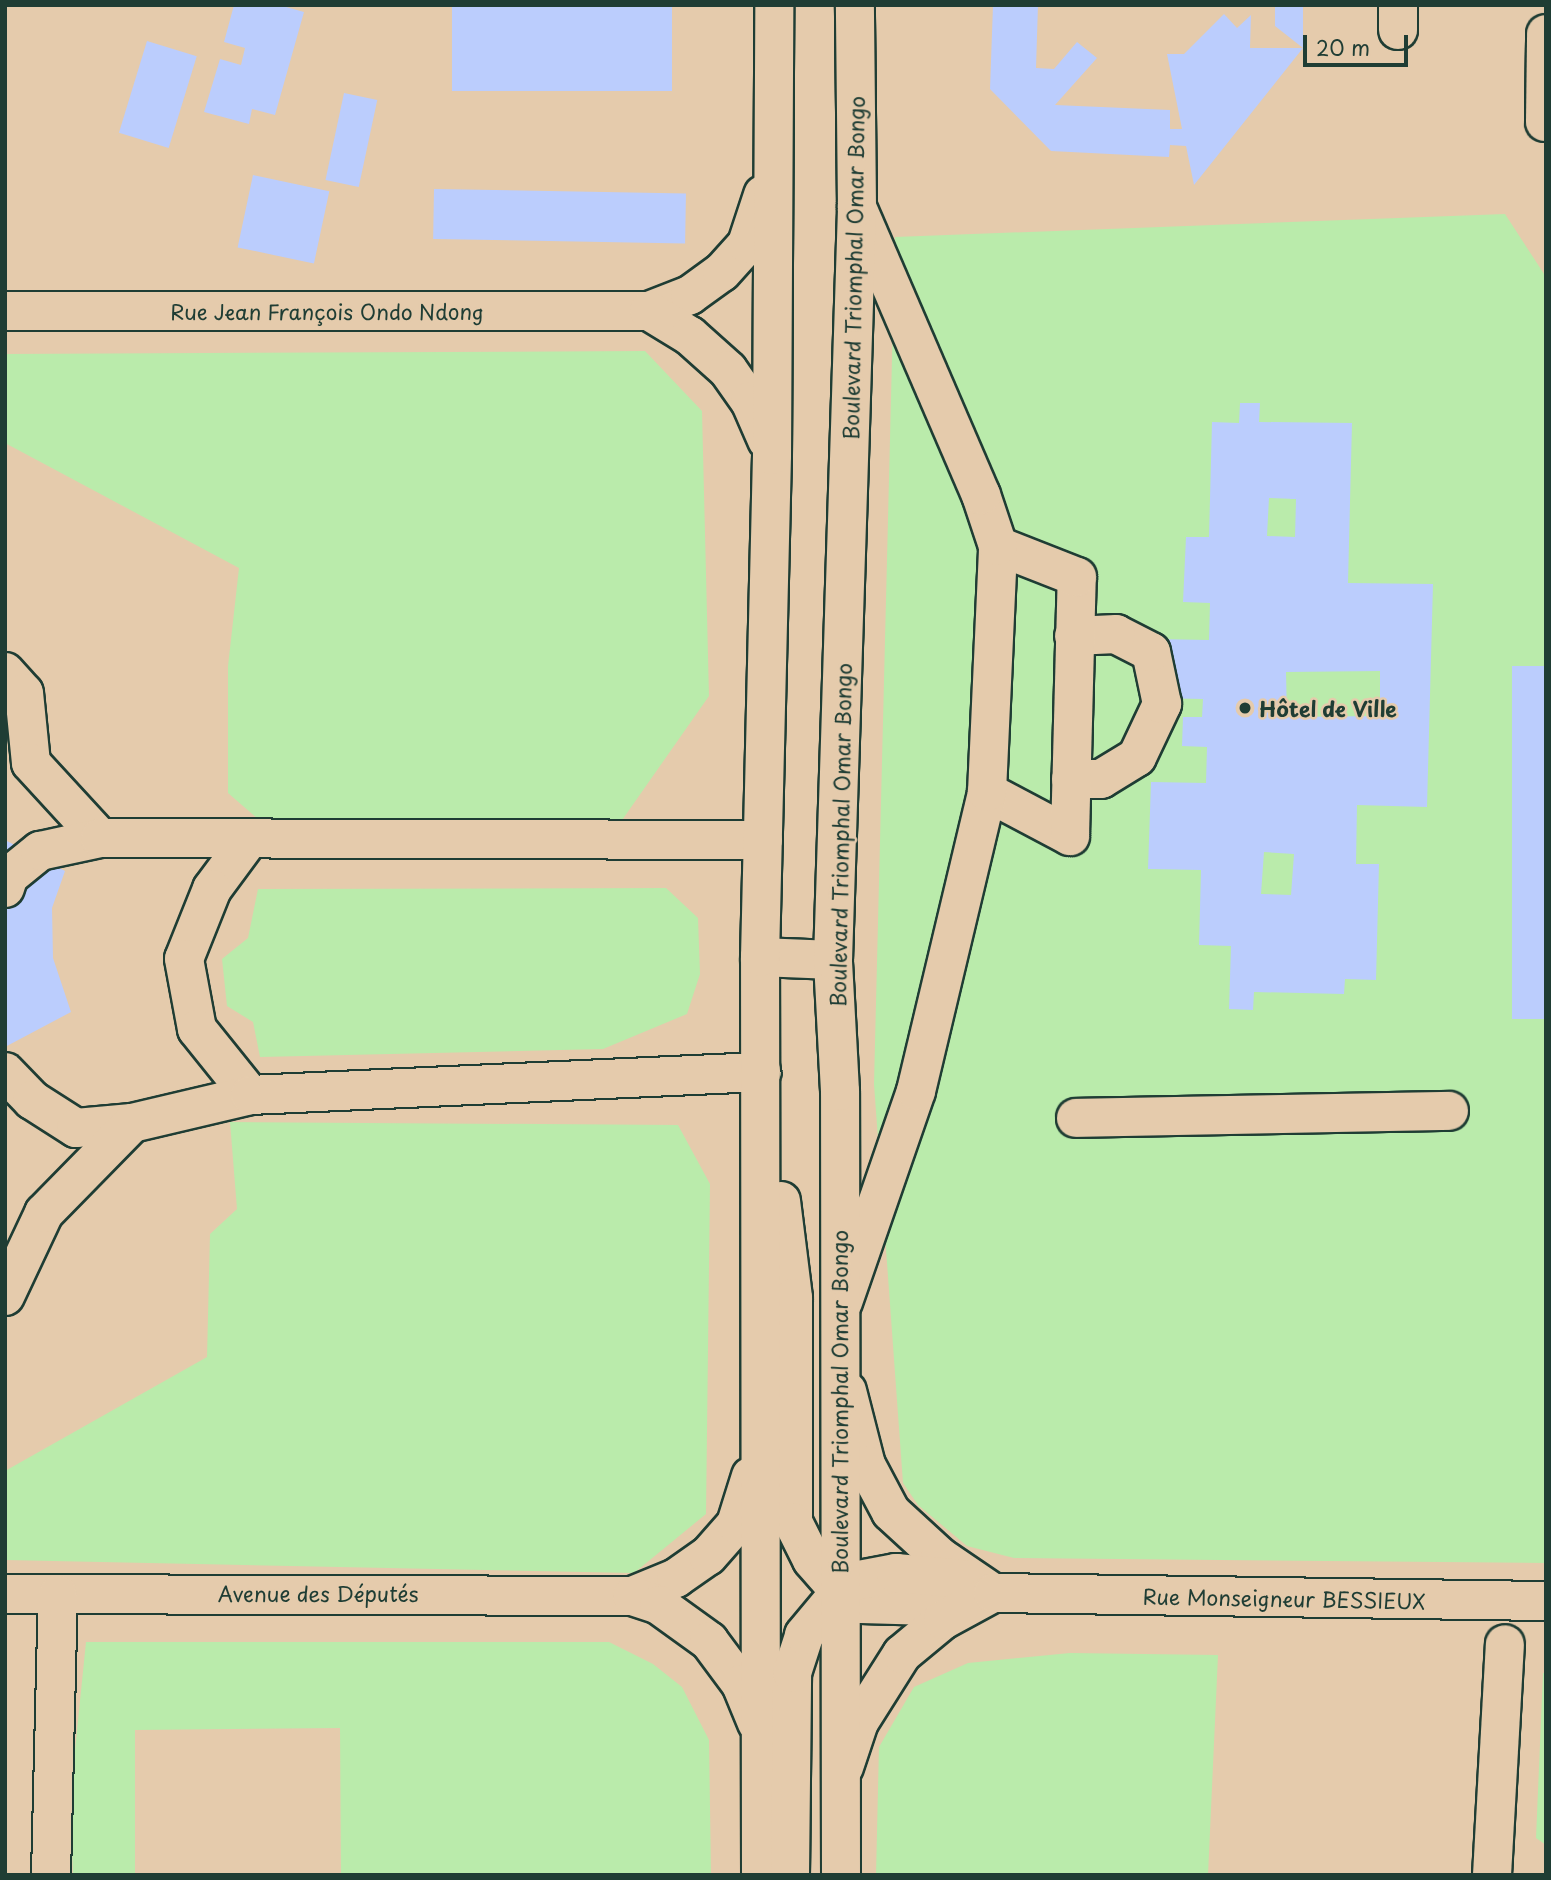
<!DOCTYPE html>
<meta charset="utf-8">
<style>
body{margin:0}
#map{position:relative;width:1551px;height:1880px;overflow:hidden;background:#e5cbac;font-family:"Playpen Sans",sans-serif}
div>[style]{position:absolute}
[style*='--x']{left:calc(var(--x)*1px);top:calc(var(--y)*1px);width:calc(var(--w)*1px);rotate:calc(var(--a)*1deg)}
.green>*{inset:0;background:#baebab}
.building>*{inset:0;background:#bbcdfd;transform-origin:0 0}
.roads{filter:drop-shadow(2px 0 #1f3d34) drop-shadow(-2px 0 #1f3d34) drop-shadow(0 2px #1f3d34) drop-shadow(0 -2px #1f3d34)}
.minor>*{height:38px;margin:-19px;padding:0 19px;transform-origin:19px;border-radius:19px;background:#e5cbac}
.major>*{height:38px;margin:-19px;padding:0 19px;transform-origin:19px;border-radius:19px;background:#e5cbac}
.dots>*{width:19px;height:19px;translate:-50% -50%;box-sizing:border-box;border:4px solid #e5cbac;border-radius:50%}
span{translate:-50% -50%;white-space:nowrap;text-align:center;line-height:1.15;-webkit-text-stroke:5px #e5cbac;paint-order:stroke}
.street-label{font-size:21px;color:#1f3d34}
.poi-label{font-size:21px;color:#1f3d34;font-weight:700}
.left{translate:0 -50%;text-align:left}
.frame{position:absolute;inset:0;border:7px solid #1f3d34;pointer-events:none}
.scale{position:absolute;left:1303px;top:35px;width:105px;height:32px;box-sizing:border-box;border:4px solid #1f3d34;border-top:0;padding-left:9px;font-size:21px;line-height:24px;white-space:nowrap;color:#1f3d34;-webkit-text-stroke:5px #e5cbac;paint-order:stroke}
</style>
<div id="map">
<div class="green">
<i style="clip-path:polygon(1505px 214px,1546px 277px,1546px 1563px,1014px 1558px,967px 1546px,918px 1505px,903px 1483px,874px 1084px,895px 237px)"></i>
<i style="clip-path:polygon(645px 351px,702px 411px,709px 696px,613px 833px,280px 838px,228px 793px,228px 666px,239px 568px,5px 443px,5px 354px)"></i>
<i style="clip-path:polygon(666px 888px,698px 918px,700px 974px,687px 1014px,603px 1049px,260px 1057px,253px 1022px,227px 1006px,222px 959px,248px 938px,258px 889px)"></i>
<i style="clip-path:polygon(230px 1122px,678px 1125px,710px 1184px,706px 1514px,634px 1573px,5px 1560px,5px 1471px,207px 1357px,210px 1234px,237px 1209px)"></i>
<i style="clip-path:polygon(86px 1642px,609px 1642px,653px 1664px,682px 1687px,709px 1740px,711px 1875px,341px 1875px,340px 1728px,135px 1730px,135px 1875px,73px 1875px,70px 1799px)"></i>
<i style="clip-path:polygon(1070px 1653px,1218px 1655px,1208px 1875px,876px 1875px,879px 1747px,914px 1687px,968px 1663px)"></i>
<i style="clip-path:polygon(1543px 1673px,1546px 1673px,1546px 1845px,1536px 1838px)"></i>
</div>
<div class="building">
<i style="clip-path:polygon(234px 5px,279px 5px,304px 12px,275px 115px,252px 109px,249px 124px,204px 112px,220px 59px,241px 65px,245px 48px,224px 42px)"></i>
<i style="left:452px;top:5px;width:220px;height:86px"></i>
<i style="clip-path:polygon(993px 5px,1038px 5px,1036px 68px,1054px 69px,1077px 42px,1097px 58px,1055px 105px,1170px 110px,1170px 129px,1182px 129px,1167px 54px,1184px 54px,1224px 14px,1237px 28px,1251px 15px,1250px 48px,1303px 48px,1194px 185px,1186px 146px,1170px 145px,1169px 157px,1051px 151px,990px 89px)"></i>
<i style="clip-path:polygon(1275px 5px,1303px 5px,1303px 48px,1275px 26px)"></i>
<i style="left:147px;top:41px;width:52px;height:96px;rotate:17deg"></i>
<i style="left:344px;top:93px;width:34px;height:89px;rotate:12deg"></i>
<i style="left:253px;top:175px;width:78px;height:74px;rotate:12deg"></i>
<i style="left:434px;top:189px;width:252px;height:50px;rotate:1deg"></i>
<i style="clip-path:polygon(evenodd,1240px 403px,1260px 403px,1259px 422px,1352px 423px,1348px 583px,1433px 584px,1427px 807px,1357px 805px,1356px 864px,1379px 864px,1376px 980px,1345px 979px,1344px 994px,1254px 992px,1253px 1010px,1229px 1009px,1231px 946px,1199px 945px,1201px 870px,1148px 869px,1151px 782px,1206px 783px,1207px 747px,1182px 746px,1183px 717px,1202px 717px,1203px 699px,1153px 698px,1155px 639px,1209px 640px,1210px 603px,1183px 602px,1186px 537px,1209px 537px,1212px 422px,1239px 423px,1240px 403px,1269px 498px,1296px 499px,1295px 537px,1267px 536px,1269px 498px,1240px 403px,1380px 671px,1380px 716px,1287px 717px,1286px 672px,1380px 671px,1240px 403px,1264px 852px,1294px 854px,1291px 895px,1261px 894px,1264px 852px)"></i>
<i style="left:1512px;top:666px;width:34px;height:353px"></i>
<i style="clip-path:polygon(5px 840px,65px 871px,52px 908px,53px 958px,71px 1012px,5px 1047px)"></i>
</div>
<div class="roads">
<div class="minor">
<i style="--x:1398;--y:5;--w:25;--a:90"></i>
<i style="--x:1545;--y:122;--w:88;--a:-89.3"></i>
<i style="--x:5;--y:311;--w:644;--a:0"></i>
<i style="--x:5;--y:672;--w:28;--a:48"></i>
<i style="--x:24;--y:693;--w:70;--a:84.3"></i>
<i style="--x:31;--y:763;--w:102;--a:47.4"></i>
<i style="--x:1071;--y:779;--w:30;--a:0"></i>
<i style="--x:1101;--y:779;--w:42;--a:-31.4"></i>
<i style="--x:1137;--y:757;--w:59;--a:-64.7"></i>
<i style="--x:1162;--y:704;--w:53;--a:-101.9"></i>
<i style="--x:1151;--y:652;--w:39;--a:-153"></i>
<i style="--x:1116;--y:634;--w:42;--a:177.3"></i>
<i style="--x:987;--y:792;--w:94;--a:27.9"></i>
<i style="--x:1070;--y:836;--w:259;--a:-88.5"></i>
<i style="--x:1077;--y:577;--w:85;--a:-158.6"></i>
<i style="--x:249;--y:839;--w:62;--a:126.5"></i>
<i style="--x:212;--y:889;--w:75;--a:111.8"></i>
<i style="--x:184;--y:959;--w:71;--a:79.5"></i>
<i style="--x:197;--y:1029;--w:85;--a:51.2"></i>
<i style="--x:5;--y:888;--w:13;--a:-72"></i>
<i style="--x:9;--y:876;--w:40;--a:-39"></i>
<i style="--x:40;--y:851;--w:61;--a:-12.2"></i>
<i style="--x:100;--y:838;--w:663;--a:0.17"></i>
<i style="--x:5;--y:1072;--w:39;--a:46"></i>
<i style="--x:32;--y:1100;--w:52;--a:32.5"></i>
<i style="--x:76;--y:1128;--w:56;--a:-5.1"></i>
<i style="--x:132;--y:1123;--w:121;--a:-13.3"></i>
<i style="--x:250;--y:1095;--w:512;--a:-2.58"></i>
<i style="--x:1076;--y:1118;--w:373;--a:-1.1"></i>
<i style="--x:5;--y:1296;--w:92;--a:-64.8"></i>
<i style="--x:44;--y:1213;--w:126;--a:-45.6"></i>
<i style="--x:843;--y:1302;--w:223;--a:-70.9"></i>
<i style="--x:916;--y:1091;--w:307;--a:-76.6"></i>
<i style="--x:987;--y:792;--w:246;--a:-87.4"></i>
<i style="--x:998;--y:546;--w:54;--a:-108.4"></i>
<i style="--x:981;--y:495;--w:314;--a:-113.3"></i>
<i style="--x:847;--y:1391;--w:76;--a:75.6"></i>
<i style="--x:866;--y:1465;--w:53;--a:62"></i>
<i style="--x:891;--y:1512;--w:67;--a:42.6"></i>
<i style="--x:940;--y:1557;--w:64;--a:34.2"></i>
<i style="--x:5;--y:1594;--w:627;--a:0.18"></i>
<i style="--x:966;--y:1607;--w:105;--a:-178.4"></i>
<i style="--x:861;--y:1604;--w:24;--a:-150"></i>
<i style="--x:840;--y:1592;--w:18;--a:-38"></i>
<i style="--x:854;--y:1581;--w:43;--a:-10.8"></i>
<i style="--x:896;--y:1573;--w:77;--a:5.2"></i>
<i style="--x:844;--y:1767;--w:47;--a:-71.6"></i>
<i style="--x:859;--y:1722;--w:80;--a:-57.7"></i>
<i style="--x:902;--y:1654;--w:53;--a:-39.7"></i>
<i style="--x:943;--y:1620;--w:57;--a:-28.4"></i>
<i style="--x:993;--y:1593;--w:553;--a:0.83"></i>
<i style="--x:51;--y:1875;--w:280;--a:-88.6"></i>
<i style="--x:1492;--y:1875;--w:231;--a:-86.8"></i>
</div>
<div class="major">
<i style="--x:649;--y:311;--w:44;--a:-21.3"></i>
<i style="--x:690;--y:295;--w:39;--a:-36"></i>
<i style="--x:722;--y:272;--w:38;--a:-48"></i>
<i style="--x:747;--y:244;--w:52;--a:-71.9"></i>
<i style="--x:649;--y:311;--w:48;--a:31.4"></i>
<i style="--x:690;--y:336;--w:51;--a:41.8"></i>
<i style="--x:728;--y:370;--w:38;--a:55"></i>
<i style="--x:750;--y:401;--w:43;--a:66.4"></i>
<i style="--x:760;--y:957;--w:73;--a:2.4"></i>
<i style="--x:781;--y:1201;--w:98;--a:82.9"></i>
<i style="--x:793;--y:1298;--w:224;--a:90"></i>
<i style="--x:793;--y:1522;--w:42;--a:63.4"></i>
<i style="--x:812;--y:1560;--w:43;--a:48.8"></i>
<i style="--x:632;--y:1596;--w:48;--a:-22.2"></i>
<i style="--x:676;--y:1578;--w:39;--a:-35"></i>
<i style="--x:708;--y:1556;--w:43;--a:-48.8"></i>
<i style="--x:736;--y:1524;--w:50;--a:-72.6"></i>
<i style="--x:632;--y:1596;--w:28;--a:18"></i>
<i style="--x:659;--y:1605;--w:62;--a:35.8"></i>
<i style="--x:709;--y:1641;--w:54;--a:53.3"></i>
<i style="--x:741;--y:1684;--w:42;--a:67.7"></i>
<i style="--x:761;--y:1875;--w:918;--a:-90.06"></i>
<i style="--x:760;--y:957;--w:502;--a:-88.63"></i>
<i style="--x:772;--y:455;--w:450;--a:-89.7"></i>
<i style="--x:790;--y:1875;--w:202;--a:-89.4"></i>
<i style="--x:792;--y:1673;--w:40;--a:-72"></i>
<i style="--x:804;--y:1635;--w:56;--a:-50.1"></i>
<i style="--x:841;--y:1875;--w:784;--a:-90.07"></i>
<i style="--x:840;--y:1091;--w:131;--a:-93.1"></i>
<i style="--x:833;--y:960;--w:753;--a:-88.17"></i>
<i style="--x:857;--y:207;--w:202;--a:-90.6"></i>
</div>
</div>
<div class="dots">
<i style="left:1245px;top:708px;background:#1f3d34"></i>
</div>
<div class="street-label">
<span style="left:853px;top:268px;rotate:-89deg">Boulevard Triomphal Omar Bongo</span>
<span style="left:327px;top:311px">Rue Jean François Ondo Ndong</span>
<span style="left:840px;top:835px;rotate:-89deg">Boulevard Triomphal Omar Bongo</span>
<span style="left:839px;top:1402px;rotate:-90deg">Boulevard Triomphal Omar Bongo</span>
<span style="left:318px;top:1593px">Avenue des Députés</span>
<span style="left:1284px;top:1598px;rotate:1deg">Rue Monseigneur BESSIEUX</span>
</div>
<div class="poi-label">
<span class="left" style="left:1259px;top:708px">Hôtel de Ville</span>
</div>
<div class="frame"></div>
<div class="scale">20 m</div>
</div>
